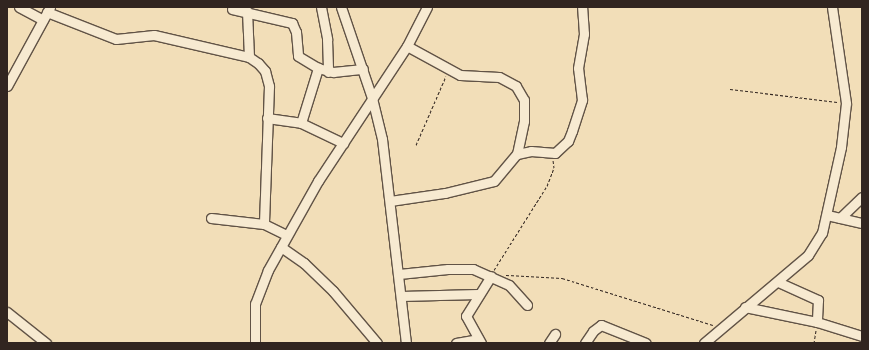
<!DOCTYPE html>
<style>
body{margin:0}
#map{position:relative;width:869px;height:350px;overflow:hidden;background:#f2deb8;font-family:"Gentium Book Plus",serif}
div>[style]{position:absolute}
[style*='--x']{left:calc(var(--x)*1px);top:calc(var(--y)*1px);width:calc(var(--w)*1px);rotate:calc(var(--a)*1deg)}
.path>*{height:1px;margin-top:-0.5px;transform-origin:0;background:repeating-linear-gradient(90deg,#312520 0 3px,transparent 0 5px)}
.roads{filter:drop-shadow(1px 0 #615346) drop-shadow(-1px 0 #615346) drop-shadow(0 1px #615346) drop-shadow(0 -1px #615346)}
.minor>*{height:9px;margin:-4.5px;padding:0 4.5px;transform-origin:4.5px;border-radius:4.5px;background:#f7ead1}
span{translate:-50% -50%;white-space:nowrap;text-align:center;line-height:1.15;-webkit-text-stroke:3px #f7ead1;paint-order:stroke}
.frame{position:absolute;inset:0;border:8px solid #312520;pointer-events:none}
</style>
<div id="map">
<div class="path">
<i style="--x:730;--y:89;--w:108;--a:6.9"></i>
<i style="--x:416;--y:145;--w:75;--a:-66.5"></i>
<i style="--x:494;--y:270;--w:99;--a:-57.8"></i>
<i style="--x:547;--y:186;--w:19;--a:-69"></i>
<i style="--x:554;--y:168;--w:8;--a:-97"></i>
<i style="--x:506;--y:275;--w:56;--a:3.1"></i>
<i style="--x:562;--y:278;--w:158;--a:17.3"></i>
<i style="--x:814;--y:343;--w:13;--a:-81"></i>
</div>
<div class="roads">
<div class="minor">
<i style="--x:19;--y:7;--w:27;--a:28"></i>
<i style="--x:321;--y:7;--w:33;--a:79"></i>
<i style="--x:327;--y:39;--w:33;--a:88"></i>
<i style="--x:341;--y:7;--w:96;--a:71.2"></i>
<i style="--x:372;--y:98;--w:42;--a:76.3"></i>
<i style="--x:382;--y:139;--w:205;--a:83.3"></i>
<i style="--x:232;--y:9;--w:62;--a:13.1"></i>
<i style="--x:292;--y:23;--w:10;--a:66"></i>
<i style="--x:296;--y:32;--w:24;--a:85"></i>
<i style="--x:298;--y:56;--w:23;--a:31"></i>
<i style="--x:318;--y:68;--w:16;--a:15"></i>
<i style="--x:333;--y:72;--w:30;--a:-6"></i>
<i style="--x:247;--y:11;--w:46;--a:87.5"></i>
<i style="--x:47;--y:12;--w:74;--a:21.4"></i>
<i style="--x:116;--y:39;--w:38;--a:-6"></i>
<i style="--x:154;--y:35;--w:98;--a:13"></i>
<i style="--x:249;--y:57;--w:11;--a:34"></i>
<i style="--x:258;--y:63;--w:11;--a:49"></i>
<i style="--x:265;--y:71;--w:16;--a:75"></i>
<i style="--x:269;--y:86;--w:138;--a:92.1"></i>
<i style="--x:7;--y:86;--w:90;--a:-61.4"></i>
<i style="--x:267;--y:118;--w:34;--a:8"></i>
<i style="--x:301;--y:123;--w:47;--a:25.5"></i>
<i style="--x:301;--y:123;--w:58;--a:-72.8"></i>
<i style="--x:517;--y:154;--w:14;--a:-12"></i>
<i style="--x:531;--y:151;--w:24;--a:5"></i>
<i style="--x:555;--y:153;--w:18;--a:-43"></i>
<i style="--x:568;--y:141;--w:11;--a:-68"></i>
<i style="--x:572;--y:131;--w:33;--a:-72"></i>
<i style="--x:582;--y:100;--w:32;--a:-97"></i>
<i style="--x:578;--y:68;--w:35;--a:-80"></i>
<i style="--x:584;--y:34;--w:27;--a:-94"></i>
<i style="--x:390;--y:201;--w:56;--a:-8.3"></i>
<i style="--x:445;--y:193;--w:50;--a:-13.8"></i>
<i style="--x:494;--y:181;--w:35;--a:-50"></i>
<i style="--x:517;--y:154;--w:34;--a:-78"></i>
<i style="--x:524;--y:121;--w:21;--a:-90"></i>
<i style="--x:524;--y:100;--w:16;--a:-120"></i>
<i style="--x:516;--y:86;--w:19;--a:-152"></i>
<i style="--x:499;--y:77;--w:39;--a:-177"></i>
<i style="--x:460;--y:75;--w:60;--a:-151.3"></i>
<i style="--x:827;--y:215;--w:36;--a:13"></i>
<i style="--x:211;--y:218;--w:53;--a:6.5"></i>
<i style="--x:264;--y:224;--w:25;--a:26"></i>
<i style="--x:840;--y:218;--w:30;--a:-44"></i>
<i style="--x:281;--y:247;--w:28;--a:35"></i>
<i style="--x:304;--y:263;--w:40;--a:44"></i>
<i style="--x:333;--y:291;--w:68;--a:49.8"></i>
<i style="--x:399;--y:274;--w:49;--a:-5.8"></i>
<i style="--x:448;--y:269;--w:25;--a:0"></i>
<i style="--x:473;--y:269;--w:39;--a:24"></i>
<i style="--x:509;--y:285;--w:27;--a:48"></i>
<i style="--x:778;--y:282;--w:44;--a:24.2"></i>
<i style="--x:818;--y:300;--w:22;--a:93"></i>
<i style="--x:401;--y:296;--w:77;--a:-1.5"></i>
<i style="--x:745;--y:307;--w:74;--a:11.8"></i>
<i style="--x:817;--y:322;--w:47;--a:17.3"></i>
<i style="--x:7;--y:312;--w:50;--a:38.5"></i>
<i style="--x:255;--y:343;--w:39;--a:-90"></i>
<i style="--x:255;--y:304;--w:36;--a:-69"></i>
<i style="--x:268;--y:270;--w:102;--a:-60.7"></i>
<i style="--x:318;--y:181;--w:162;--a:-56.6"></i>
<i style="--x:407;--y:46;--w:44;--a:-62.9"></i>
<i style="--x:456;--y:343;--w:22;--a:-10"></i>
<i style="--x:481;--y:343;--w:31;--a:-119"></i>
<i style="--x:466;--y:316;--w:47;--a:-58"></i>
<i style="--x:549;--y:343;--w:11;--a:-56"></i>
<i style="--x:585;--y:343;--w:14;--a:-56"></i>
<i style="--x:593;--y:331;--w:10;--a:-37"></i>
<i style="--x:601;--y:325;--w:48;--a:21.8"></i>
<i style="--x:704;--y:343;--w:136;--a:-40.2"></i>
<i style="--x:808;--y:255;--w:26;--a:-58"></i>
<i style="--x:822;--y:233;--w:88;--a:-77.5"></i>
<i style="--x:841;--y:147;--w:44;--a:-83.5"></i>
<i style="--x:846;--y:103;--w:97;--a:-98.3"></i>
</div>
</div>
<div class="frame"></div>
</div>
